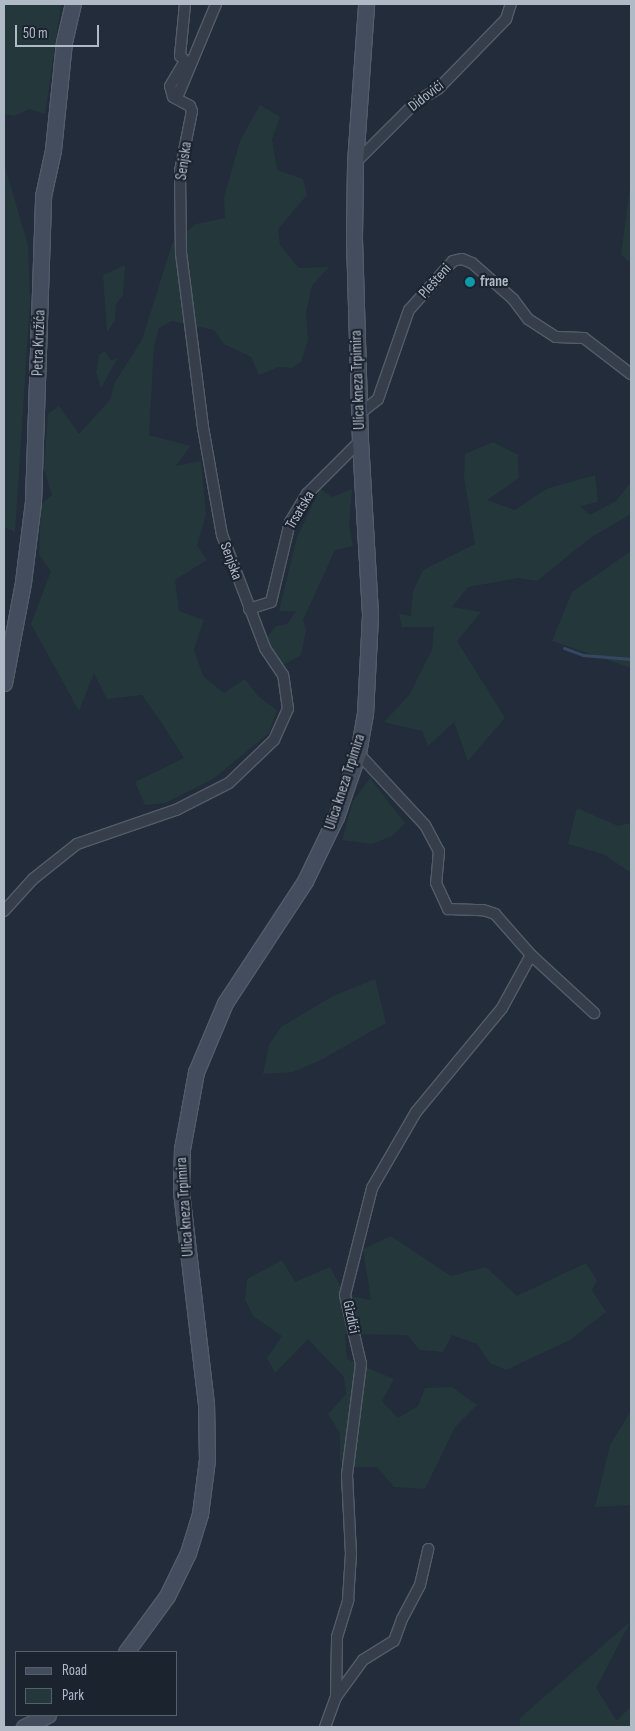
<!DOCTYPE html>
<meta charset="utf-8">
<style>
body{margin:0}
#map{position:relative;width:635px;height:1731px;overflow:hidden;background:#222c3a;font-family:"Sofia Sans Condensed",sans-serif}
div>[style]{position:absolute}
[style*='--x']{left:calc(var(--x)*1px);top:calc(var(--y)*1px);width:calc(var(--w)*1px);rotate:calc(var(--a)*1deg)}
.green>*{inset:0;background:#24383b}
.stream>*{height:3px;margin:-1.5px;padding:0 1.5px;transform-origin:1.5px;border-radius:1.5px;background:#354861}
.roads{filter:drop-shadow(1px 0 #535c68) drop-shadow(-1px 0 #535c68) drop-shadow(0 1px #535c68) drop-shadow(0 -1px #535c68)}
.street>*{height:10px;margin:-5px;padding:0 5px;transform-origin:5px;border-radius:5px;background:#353e4a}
.secondary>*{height:15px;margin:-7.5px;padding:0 7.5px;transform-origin:7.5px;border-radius:7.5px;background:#434d5d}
.dots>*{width:14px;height:14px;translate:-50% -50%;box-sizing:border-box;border:2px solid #1b232f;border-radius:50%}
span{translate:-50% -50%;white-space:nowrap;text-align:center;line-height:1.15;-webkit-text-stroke:4.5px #1b232f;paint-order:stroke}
.street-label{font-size:15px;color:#b0b9c6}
.poi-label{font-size:15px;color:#b0b9c6;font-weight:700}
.left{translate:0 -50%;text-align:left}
.frame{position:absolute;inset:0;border:5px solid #b0b9c6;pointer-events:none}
.legend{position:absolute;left:15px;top:1651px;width:162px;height:65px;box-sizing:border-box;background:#1b232f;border:1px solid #575f6b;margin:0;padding:6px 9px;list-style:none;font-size:15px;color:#b0b9c6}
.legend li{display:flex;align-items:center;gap:10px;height:25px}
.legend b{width:25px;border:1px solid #575f6b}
.scale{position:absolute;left:15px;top:25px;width:84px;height:22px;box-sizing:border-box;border:2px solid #b0b9c6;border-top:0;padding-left:6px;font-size:15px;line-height:18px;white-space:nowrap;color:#b0b9c6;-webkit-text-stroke:4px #1b232f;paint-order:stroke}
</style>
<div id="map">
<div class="green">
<i style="clip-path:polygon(4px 4px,61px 4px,45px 114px,29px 109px,14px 116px,4px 114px)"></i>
<i style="clip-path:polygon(260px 105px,280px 117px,272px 139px,277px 170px,303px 179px,307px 195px,278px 229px,280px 245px,299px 268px,329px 267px,312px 286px,306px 313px,308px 340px,301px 362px,292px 368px,279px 367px,259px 375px,251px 357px,224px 344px,214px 330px,172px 321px,159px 328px,154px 346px,149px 435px,190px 446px,176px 466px,201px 461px,206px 515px,197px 545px,207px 560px,175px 580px,179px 611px,204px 620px,194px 649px,203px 676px,224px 693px,245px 679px,259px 697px,277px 710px,269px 733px,213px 779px,165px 803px,145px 805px,135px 782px,184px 758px,159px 719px,142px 695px,107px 699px,94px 673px,79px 711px,31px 624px,51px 571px,39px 555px,41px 504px,52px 495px,44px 469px,48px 414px,59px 406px,79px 434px,110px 400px,115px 382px,142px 340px,172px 244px,196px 224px,225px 218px,224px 197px,240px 141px)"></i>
<i style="clip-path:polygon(5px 167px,28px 245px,30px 301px,15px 532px,4px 527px)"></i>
<i style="clip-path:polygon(631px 179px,631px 263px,621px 255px)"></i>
<i style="clip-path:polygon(125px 265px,123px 295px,116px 304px,115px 321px,107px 332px,103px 275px)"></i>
<i style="clip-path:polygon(105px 351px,111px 361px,118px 357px,101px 388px,96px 372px,99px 355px)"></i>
<i style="clip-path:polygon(493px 442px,518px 455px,519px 478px,487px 500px,515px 510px,546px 489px,595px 475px,598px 502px,580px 506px,590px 515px,616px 501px,631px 482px,631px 514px,590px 538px,537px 581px,518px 578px,468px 587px,452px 607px,481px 612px,457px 641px,505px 718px,468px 761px,454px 722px,428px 746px,422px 731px,384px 722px,410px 694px,432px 650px,434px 627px,402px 627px,399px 614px,411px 616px,413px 591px,423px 570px,475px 544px,464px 477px,465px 454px)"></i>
<i style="clip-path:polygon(320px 489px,332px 497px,352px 489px,349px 525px,353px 546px,335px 550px,303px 620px,306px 630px,301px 655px,283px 665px,265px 640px,276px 626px,287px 624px,296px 611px,279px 611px,297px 537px)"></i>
<i style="clip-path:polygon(631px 551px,631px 668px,552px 641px,572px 592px)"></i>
<i style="clip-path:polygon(370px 778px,405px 823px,392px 836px,372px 844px,342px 840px,353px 801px)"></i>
<i style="clip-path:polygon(577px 808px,618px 826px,631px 823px,631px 873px,603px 854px,568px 844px)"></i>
<i style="clip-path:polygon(375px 979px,386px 1023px,319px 1061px,293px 1072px,263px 1074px,269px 1045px,281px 1027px,333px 996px)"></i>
<i style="clip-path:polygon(391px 1236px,451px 1276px,486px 1267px,517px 1296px,586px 1263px,597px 1281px,592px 1290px,606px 1312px,570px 1340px,506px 1370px,490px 1363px,477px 1344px,452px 1335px,443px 1352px,420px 1350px,407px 1335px,345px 1334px,347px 1359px,394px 1379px,382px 1401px,398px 1418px,418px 1406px,425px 1388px,452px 1387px,477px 1405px,455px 1427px,425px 1489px,394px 1487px,377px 1467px,353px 1467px,340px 1460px,340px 1433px,328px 1414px,346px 1394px,344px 1377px,308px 1339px,275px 1373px,267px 1358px,282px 1336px,253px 1316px,245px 1299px,247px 1279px,282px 1260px,295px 1282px,330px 1267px,345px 1295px,371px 1300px,363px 1249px)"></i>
<i style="clip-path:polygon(631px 1411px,631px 1505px,595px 1507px,610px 1445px)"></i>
<i style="clip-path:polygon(631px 1621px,596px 1688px,617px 1721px,631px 1706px,631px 1727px,520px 1727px,520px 1718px)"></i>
</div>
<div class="stream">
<i style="--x:564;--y:648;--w:20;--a:20"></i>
<i style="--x:583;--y:655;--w:48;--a:4.8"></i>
</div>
<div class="roads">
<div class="street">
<i style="--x:185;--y:4;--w:52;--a:95.5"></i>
<i style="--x:180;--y:56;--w:13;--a:42"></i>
<i style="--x:179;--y:93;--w:96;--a:-67.4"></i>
<i style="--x:355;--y:163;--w:86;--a:-45"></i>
<i style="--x:416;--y:102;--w:26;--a:-31"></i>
<i style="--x:438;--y:89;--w:98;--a:-45.8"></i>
<i style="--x:506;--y:19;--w:16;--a:-72"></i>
<i style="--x:359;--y:414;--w:24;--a:-38"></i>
<i style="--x:378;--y:399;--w:94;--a:-70.8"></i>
<i style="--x:409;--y:310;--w:66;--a:-48.1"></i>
<i style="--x:453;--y:261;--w:9;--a:-13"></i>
<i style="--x:462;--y:259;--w:11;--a:22"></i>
<i style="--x:472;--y:263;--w:55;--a:41.3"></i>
<i style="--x:513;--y:299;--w:25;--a:53"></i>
<i style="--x:528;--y:319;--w:33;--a:33"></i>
<i style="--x:556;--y:337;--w:28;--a:2"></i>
<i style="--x:584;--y:338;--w:59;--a:37.5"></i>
<i style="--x:249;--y:609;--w:23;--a:-18"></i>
<i style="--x:271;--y:602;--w:82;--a:-76.6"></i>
<i style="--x:290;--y:522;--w:33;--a:-59"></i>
<i style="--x:307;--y:494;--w:75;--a:-45"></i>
<i style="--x:358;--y:753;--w:98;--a:47.1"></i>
<i style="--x:425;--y:825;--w:30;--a:62"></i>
<i style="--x:439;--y:851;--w:32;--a:95"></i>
<i style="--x:436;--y:883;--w:29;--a:65"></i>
<i style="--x:448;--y:909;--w:35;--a:2"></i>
<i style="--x:483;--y:910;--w:13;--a:18"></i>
<i style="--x:495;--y:914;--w:55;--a:48.7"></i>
<i style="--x:531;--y:955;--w:86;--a:42.6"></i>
<i style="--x:4;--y:911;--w:43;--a:-47.8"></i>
<i style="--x:33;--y:879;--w:56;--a:-38.5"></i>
<i style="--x:77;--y:844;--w:105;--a:-19"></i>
<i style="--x:176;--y:810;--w:59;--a:-27"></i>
<i style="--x:229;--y:783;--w:62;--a:-43.7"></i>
<i style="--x:274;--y:740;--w:34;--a:-66"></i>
<i style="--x:288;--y:709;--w:34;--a:-98"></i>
<i style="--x:283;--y:675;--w:32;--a:-124"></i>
<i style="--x:265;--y:648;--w:121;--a:-110.8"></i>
<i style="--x:222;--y:535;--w:110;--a:-100"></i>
<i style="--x:203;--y:427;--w:174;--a:-97.2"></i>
<i style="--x:181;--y:254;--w:83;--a:-90.7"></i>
<i style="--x:180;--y:171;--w:61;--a:-78.7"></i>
<i style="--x:192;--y:111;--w:5;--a:-112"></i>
<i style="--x:190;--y:106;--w:19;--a:-152"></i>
<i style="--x:173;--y:97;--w:11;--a:-105"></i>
<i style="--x:170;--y:86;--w:27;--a:-59"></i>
<i style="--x:336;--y:1697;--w:46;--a:-53.9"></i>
<i style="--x:363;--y:1660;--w:36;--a:-32"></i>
<i style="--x:394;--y:1641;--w:23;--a:-70"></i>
<i style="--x:402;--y:1619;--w:38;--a:-62"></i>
<i style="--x:420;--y:1585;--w:37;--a:-77"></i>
<i style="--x:325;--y:1727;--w:32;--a:-70"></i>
<i style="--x:336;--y:1697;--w:60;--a:-89"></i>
<i style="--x:337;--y:1637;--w:39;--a:-73"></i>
<i style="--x:348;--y:1600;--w:46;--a:-86.3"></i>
<i style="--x:351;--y:1554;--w:79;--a:-92.9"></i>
<i style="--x:347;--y:1475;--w:112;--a:-82.8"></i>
<i style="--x:361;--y:1364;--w:71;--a:-103.1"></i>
<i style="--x:345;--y:1295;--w:110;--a:-75.8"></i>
<i style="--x:372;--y:1188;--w:88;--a:-59.9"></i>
<i style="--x:416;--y:1112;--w:135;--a:-50.4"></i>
<i style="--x:502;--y:1008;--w:60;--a:-61.3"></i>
</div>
<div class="secondary">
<i style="--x:4;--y:683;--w:103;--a:-79.3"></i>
<i style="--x:23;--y:582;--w:81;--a:-82.9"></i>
<i style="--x:33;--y:502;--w:306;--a:-88.1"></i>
<i style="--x:43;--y:196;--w:47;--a:-77.7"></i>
<i style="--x:53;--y:150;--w:109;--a:-84.2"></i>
<i style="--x:64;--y:42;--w:39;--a:-77"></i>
<i style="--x:126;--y:1652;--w:69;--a:-53.8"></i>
<i style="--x:167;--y:1596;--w:48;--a:-64"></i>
<i style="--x:188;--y:1553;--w:41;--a:-72.9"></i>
<i style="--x:200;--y:1514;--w:55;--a:-82.7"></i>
<i style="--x:207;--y:1459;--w:55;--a:-91"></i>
<i style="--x:206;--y:1404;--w:213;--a:-96.7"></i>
<i style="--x:181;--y:1192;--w:43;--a:-88.7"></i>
<i style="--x:182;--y:1149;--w:78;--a:-79.7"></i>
<i style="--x:196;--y:1072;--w:75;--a:-67.2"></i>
<i style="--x:225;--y:1003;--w:146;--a:-56.7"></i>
<i style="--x:305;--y:881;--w:71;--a:-64.2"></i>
<i style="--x:336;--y:817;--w:68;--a:-71"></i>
<i style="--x:358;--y:753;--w:40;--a:-80"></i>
<i style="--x:365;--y:714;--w:100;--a:-87.1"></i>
<i style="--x:370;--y:614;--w:173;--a:-93.3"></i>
<i style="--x:360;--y:441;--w:204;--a:-91.7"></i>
<i style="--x:354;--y:237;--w:74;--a:-89.2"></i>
<i style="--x:355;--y:163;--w:159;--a:-86"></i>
<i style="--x:24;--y:1727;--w:27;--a:-27"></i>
</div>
</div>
<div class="dots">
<i style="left:470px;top:282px;background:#0f9aa8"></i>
</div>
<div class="street-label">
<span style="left:426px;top:96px;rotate:-38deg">Didovići</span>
<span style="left:184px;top:161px;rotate:-82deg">Senjska</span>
<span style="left:435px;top:281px;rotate:-48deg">Plešteni</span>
<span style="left:39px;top:343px;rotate:-88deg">Petra Kružića</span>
<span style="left:358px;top:380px;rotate:-92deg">Ulica kneza Trpimira</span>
<span style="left:300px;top:510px;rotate:-59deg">Trsatska</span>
<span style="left:231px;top:561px;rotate:70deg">Senjska</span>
<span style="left:345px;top:782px;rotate:-72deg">Ulica kneza Trpimira</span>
<span style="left:185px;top:1207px;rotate:-94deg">Ulica kneza Trpimira</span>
<span style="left:351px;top:1317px;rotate:78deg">Gizdići</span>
</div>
<div class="poi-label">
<span class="left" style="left:480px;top:282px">frane</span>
</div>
<div class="frame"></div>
<ul class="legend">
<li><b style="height:6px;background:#434d5d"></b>Road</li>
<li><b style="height:14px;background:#24383b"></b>Park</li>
</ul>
<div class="scale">50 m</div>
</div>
